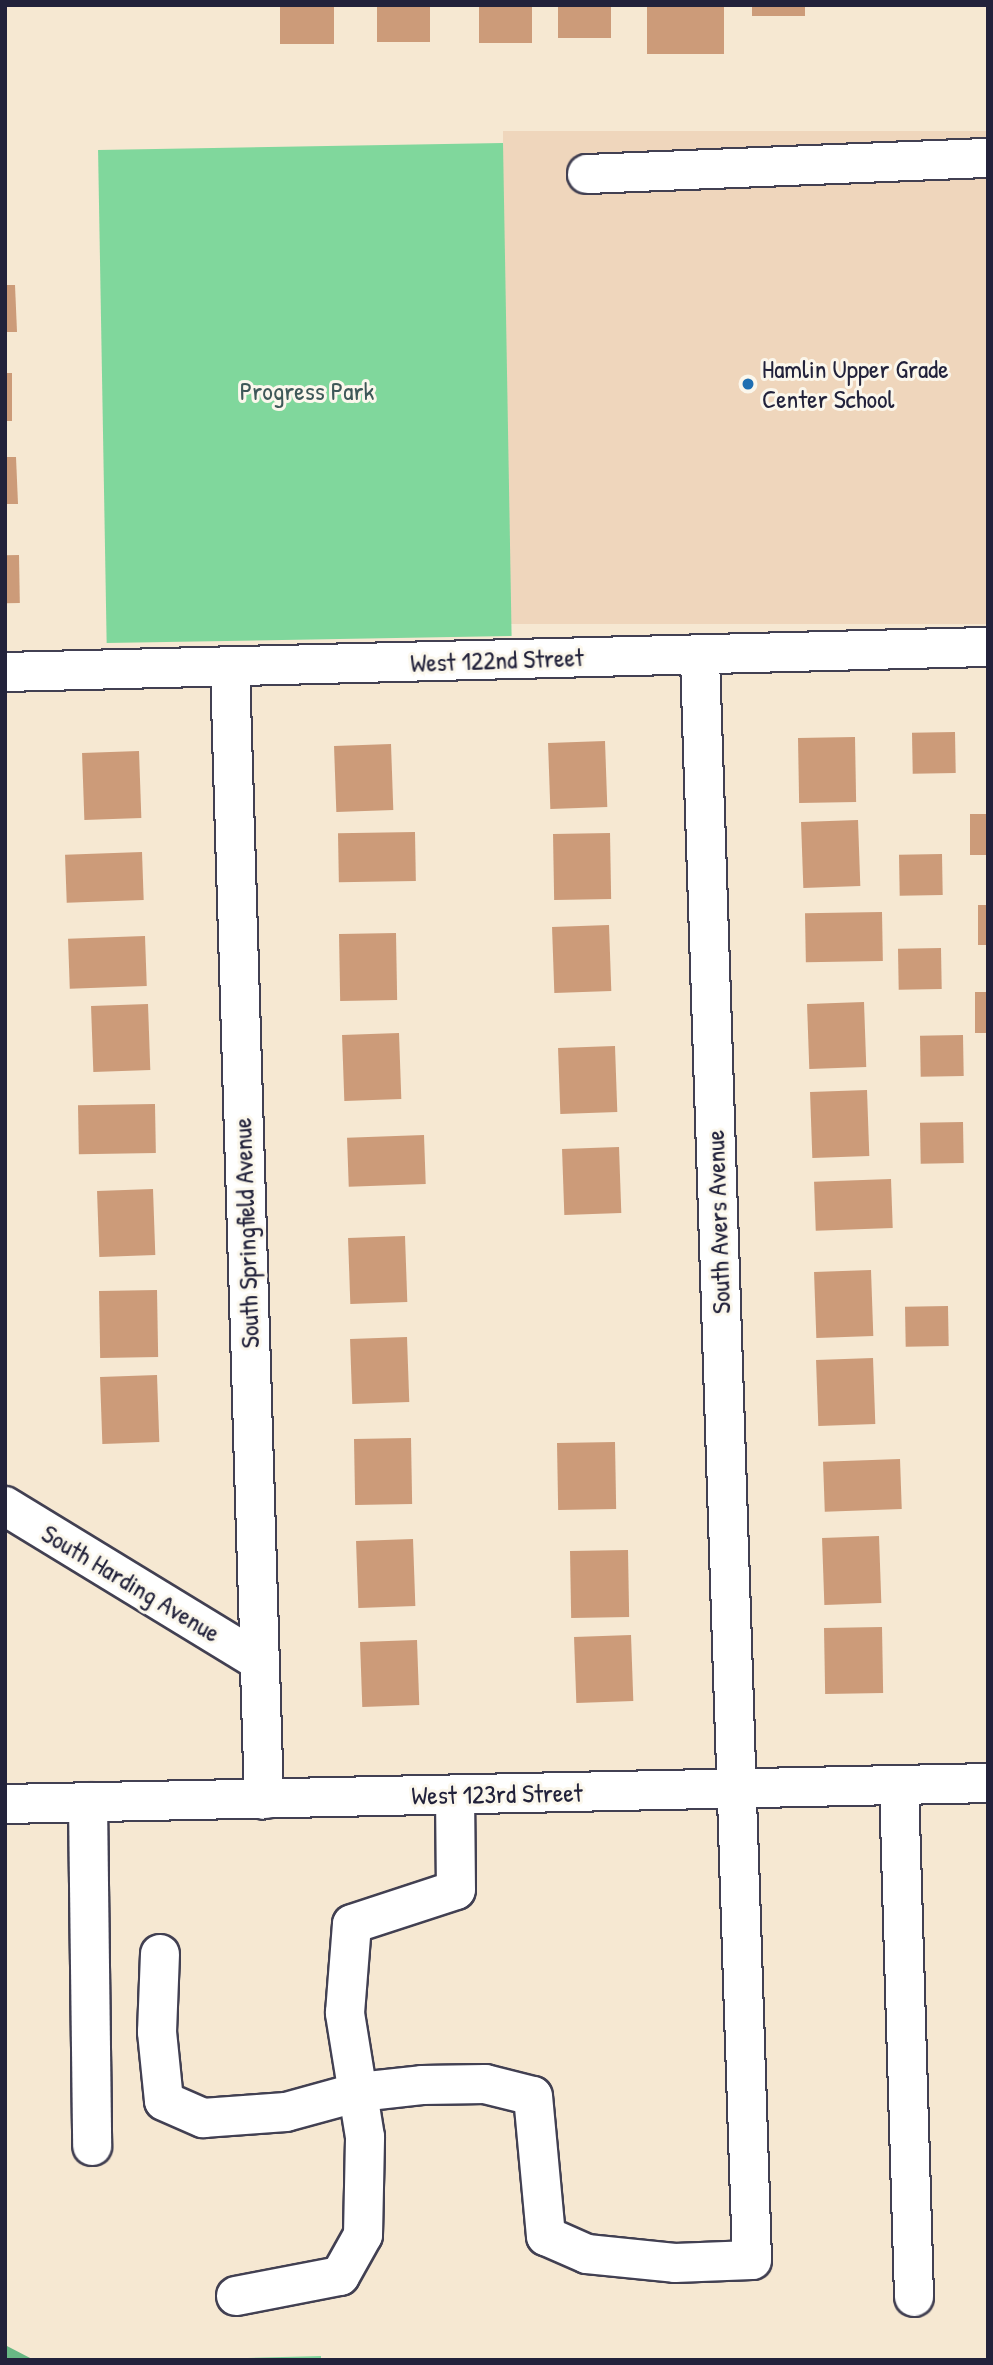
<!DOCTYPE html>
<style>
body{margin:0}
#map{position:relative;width:993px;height:2365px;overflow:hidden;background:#f6e8d2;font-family:"Patrick Hand",sans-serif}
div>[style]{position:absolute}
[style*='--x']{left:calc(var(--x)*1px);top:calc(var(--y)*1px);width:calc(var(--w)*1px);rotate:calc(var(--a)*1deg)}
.built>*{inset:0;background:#efd6bc;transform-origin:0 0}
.green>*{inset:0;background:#80d79c;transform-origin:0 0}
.forest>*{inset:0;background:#68b884}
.building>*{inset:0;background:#cc9b79;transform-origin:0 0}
.roads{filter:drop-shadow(2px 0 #424052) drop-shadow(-2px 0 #424052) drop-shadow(0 2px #424052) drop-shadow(0 -2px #424052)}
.minor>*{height:38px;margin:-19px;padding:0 19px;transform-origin:19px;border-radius:19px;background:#fff}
.dots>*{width:19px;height:19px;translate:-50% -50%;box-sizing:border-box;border:4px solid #fbf7ec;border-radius:50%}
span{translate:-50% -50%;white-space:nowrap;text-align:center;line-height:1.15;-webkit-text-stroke:6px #fbf7ec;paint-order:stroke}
.poi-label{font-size:26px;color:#22223b}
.left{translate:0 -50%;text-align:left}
.park-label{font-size:26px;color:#3e5858}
.street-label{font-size:26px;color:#22223b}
.frame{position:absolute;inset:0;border:7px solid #22223b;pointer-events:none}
</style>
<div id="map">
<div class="built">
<i style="left:988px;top:131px;width:493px;height:485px;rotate:90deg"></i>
</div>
<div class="green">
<i style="left:503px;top:143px;width:493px;height:405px;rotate:89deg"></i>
<i style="clip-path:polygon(321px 2356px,321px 2360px,175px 2360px)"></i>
</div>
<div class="forest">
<i style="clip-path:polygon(5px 2345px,34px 2360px,5px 2360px)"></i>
</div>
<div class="building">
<i style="left:280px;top:5px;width:54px;height:39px"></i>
<i style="left:377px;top:5px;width:53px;height:37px"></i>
<i style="left:479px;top:5px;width:53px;height:38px"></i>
<i style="left:558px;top:5px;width:53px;height:33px"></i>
<i style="left:647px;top:5px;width:77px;height:49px"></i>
<i style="left:752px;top:5px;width:53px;height:11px"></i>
<i style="clip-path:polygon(5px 285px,15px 285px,17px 332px,5px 332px)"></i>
<i style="left:5px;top:373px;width:7px;height:48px"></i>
<i style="clip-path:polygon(5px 457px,16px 457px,18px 504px,5px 504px)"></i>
<i style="left:19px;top:555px;width:48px;height:14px;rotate:89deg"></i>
<i style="left:955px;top:732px;width:41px;height:43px;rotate:89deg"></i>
<i style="left:855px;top:737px;width:65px;height:57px;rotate:89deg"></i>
<i style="left:605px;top:741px;width:66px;height:57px;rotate:88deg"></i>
<i style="left:391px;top:744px;width:66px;height:57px;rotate:88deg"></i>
<i style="left:139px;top:751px;width:67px;height:57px;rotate:88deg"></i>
<i style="left:988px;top:814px;width:41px;height:18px;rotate:90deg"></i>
<i style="left:858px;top:820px;width:66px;height:57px;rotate:88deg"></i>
<i style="left:415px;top:832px;width:49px;height:77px;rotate:89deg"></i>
<i style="left:610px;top:833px;width:66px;height:57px;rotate:89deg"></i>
<i style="left:142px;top:852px;width:48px;height:77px;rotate:88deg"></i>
<i style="left:942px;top:854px;width:41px;height:43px;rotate:89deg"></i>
<i style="left:988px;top:905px;width:40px;height:10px;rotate:90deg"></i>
<i style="left:882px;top:912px;width:49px;height:77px;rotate:89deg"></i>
<i style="left:609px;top:925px;width:66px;height:57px;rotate:88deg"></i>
<i style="left:396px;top:933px;width:67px;height:57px;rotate:89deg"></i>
<i style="left:145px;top:936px;width:50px;height:77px;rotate:88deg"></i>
<i style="left:941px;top:948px;width:41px;height:43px;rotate:89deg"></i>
<i style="left:975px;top:992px;width:13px;height:41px"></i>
<i style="left:864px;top:1002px;width:65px;height:57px;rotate:88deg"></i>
<i style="left:148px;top:1004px;width:66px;height:57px;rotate:88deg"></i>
<i style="left:399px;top:1033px;width:66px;height:57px;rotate:88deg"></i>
<i style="left:963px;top:1035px;width:41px;height:43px;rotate:89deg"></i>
<i style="left:615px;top:1046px;width:66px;height:57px;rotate:88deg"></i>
<i style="left:867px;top:1090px;width:66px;height:57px;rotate:88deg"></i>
<i style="left:155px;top:1104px;width:49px;height:77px;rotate:89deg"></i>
<i style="left:963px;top:1122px;width:41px;height:43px;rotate:89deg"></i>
<i style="left:424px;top:1135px;width:49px;height:77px;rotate:88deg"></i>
<i style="left:619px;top:1147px;width:66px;height:57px;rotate:88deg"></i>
<i style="left:891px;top:1179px;width:49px;height:77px;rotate:88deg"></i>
<i style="left:153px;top:1189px;width:66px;height:56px;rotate:88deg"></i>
<i style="left:405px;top:1236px;width:66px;height:57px;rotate:88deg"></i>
<i style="left:871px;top:1270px;width:66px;height:57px;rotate:88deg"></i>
<i style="left:157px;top:1290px;width:67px;height:58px;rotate:89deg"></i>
<i style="left:948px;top:1306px;width:40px;height:43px;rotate:89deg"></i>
<i style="left:407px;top:1337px;width:65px;height:57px;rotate:88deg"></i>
<i style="left:873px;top:1358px;width:66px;height:57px;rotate:88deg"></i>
<i style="left:157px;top:1375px;width:67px;height:57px;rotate:88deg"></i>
<i style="left:411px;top:1438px;width:66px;height:57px;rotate:89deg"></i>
<i style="left:615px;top:1442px;width:67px;height:58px;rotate:89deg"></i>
<i style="left:900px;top:1459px;width:50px;height:77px;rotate:88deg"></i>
<i style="left:879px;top:1536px;width:67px;height:57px;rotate:88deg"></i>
<i style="left:413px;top:1539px;width:67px;height:57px;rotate:88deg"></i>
<i style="left:628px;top:1550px;width:67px;height:58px;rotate:89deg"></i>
<i style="left:882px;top:1627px;width:66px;height:58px;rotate:89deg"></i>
<i style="left:631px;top:1635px;width:66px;height:57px;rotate:88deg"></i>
<i style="left:417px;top:1640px;width:65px;height:57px;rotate:88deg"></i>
</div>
<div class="roads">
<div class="minor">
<i style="--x:587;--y:174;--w:401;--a:-2.3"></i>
<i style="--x:230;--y:668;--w:1132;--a:88.28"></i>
<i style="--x:5;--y:672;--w:983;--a:-1.46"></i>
<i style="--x:5;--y:1506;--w:295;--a:31.4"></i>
<i style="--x:899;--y:1785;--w:512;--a:88.32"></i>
<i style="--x:88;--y:1802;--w:344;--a:89.3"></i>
<i style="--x:5;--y:1804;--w:983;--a:-1.22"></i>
<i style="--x:160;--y:1954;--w:78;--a:92.2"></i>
<i style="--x:157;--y:2032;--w:69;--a:84.2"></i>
<i style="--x:164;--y:2101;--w:43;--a:23.6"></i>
<i style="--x:203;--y:2118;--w:83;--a:-4.1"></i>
<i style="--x:286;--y:2112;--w:76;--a:-15.3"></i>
<i style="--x:359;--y:2092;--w:63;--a:-6.3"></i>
<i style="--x:422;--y:2085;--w:63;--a:-0.9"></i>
<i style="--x:485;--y:2084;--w:49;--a:14"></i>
<i style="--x:533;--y:2096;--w:141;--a:84.7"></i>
<i style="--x:546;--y:2236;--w:45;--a:23.7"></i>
<i style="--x:587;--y:2254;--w:88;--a:5.8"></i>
<i style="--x:675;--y:2263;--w:77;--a:-2.2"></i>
<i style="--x:752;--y:2260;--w:1606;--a:-91.86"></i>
<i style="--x:236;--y:2296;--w:106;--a:-10.9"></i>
<i style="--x:340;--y:2276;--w:47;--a:-60.7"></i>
<i style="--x:363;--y:2235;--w:98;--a:-88.8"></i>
<i style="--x:365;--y:2137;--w:126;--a:-99.2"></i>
<i style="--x:345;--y:2013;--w:89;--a:-85.5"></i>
<i style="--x:352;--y:1924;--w:109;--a:-18.1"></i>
<i style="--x:456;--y:1890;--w:95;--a:-90.6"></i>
</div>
</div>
<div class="dots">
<i style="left:748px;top:384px;background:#1f6fb2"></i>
</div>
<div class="poi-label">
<span class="left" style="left:762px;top:384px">Hamlin Upper Grade<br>Center School</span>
</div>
<div class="park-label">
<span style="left:307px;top:391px">Progress Park</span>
</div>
<div class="street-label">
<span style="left:497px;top:660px;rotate:-2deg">West 122nd Street</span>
<span style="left:718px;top:1222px;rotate:-92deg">South Avers Avenue</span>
<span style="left:246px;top:1233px;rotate:-92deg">South Springfield Avenue</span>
<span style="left:131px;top:1583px;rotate:31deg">South Harding Avenue</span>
<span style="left:497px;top:1794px;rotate:-1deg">West 123rd Street</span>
</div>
<div class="frame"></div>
</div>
